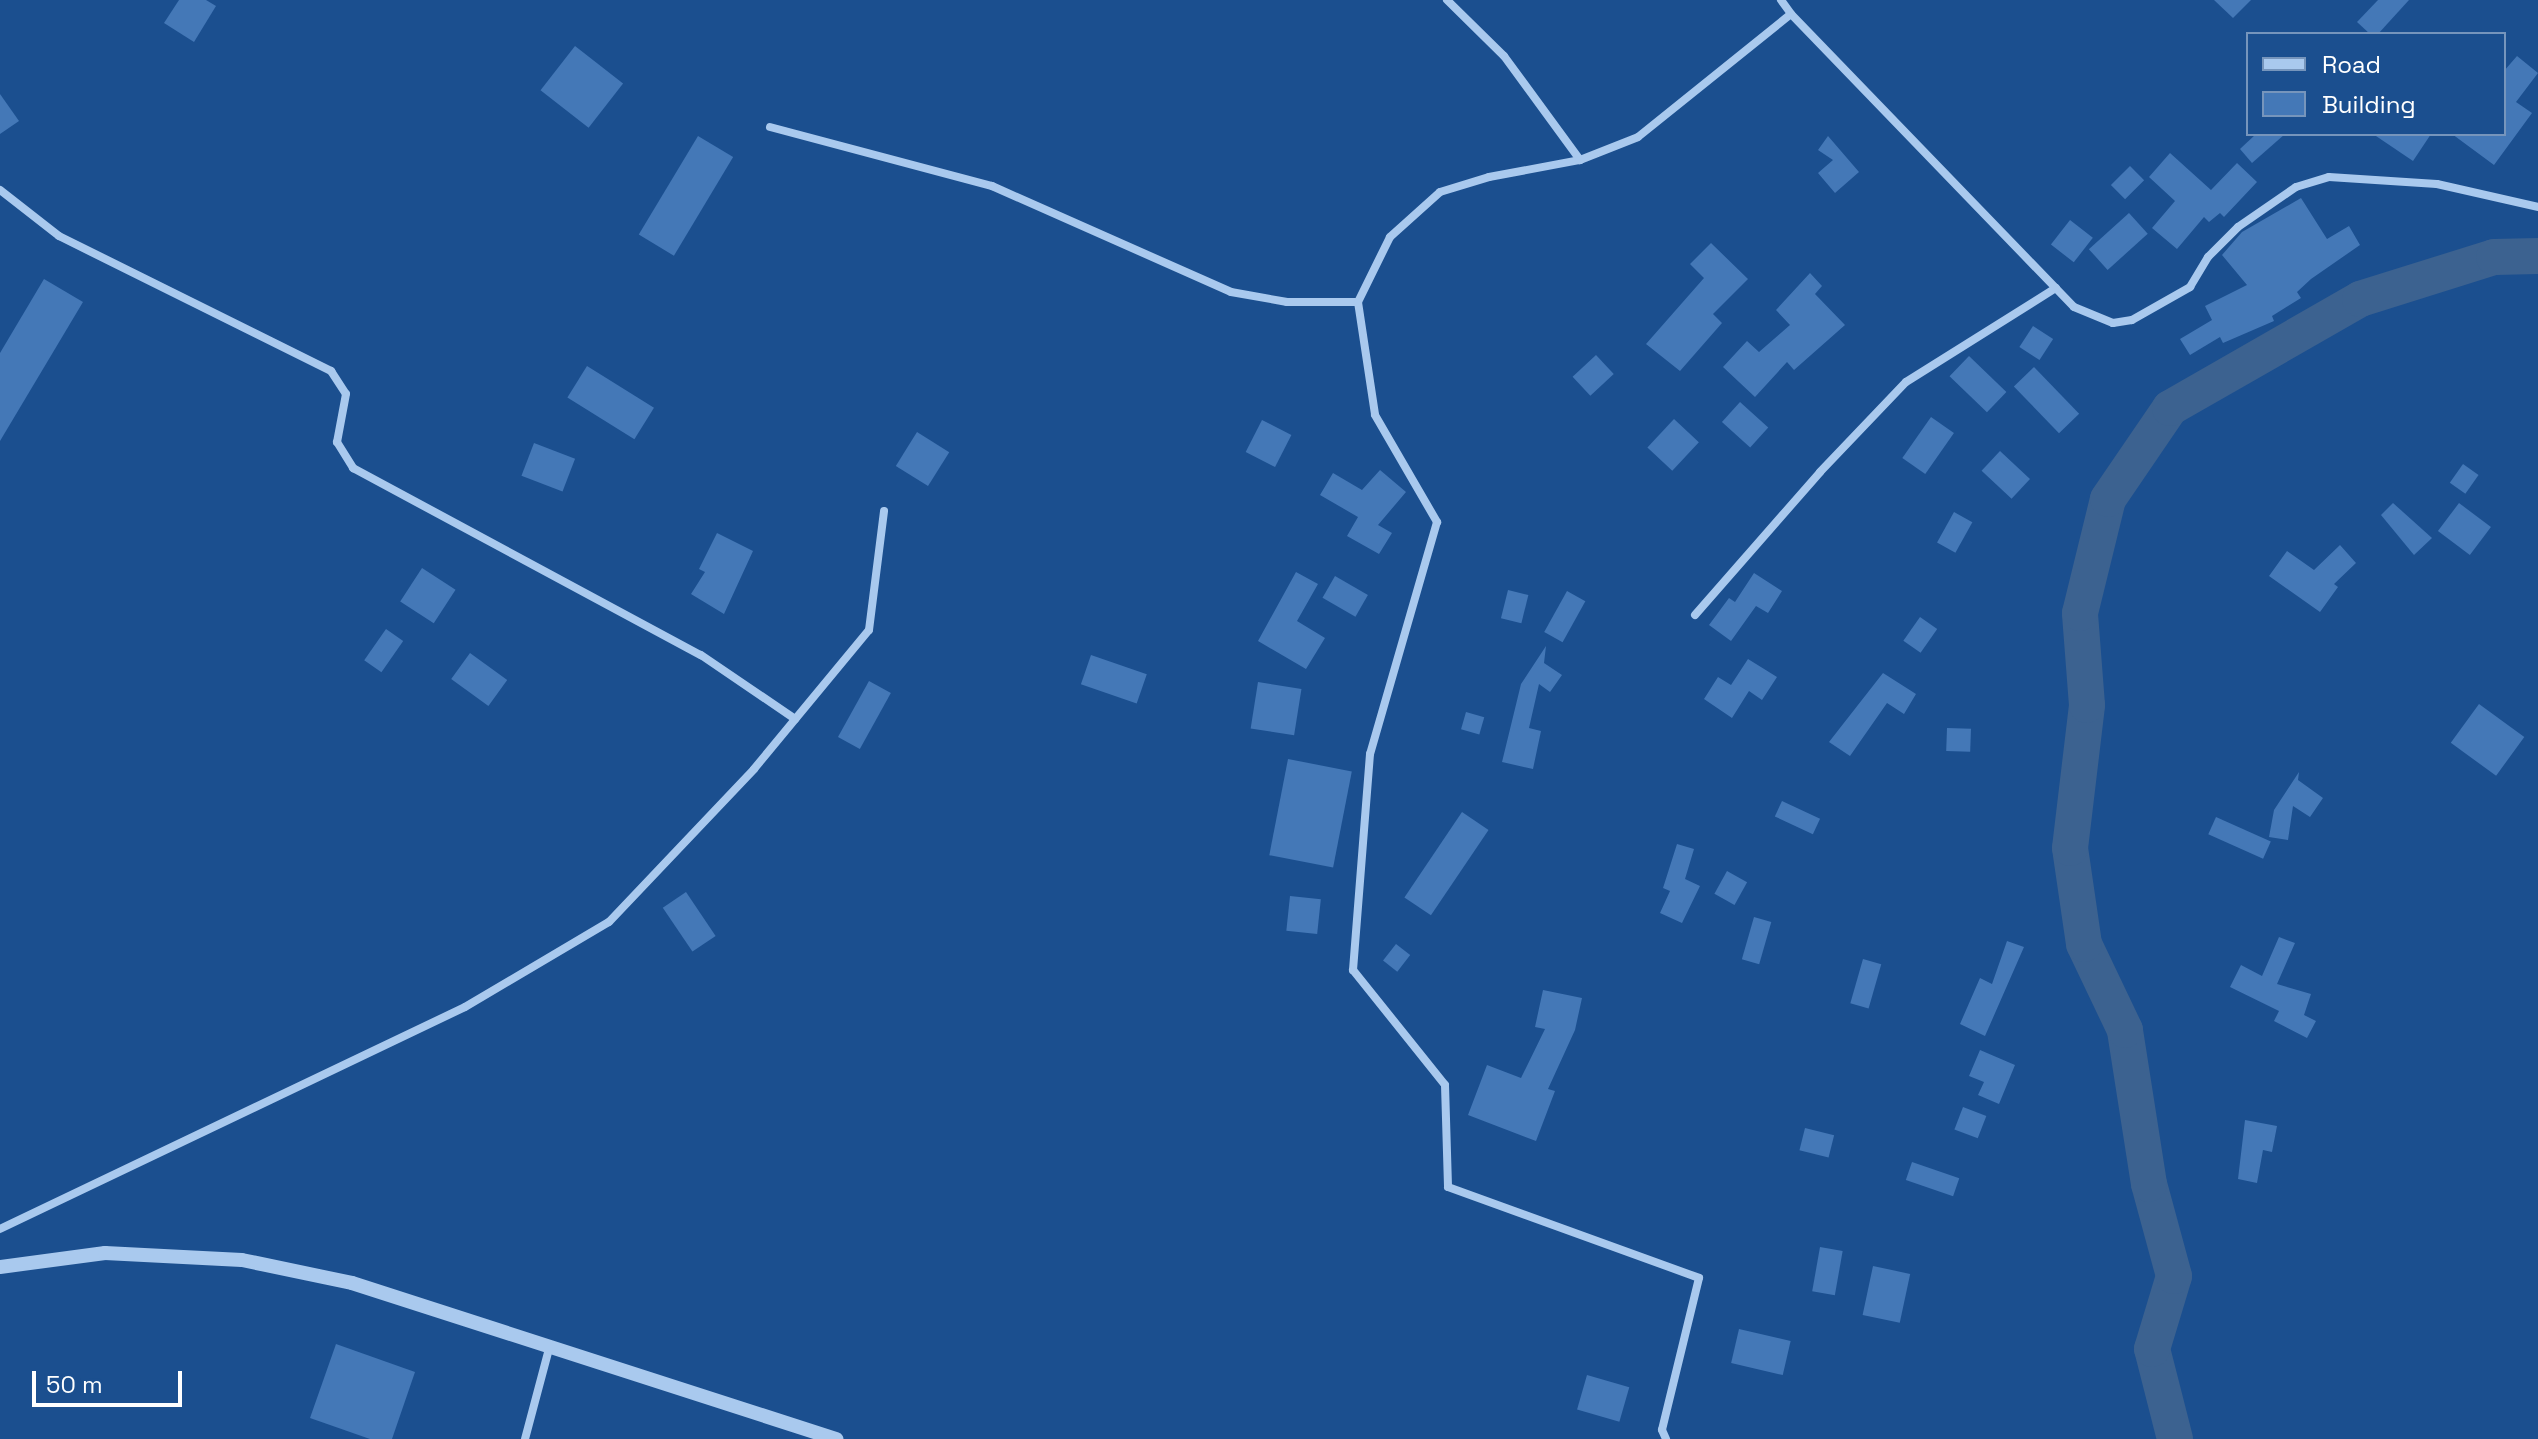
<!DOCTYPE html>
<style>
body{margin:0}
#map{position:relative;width:2538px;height:1439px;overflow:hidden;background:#1b4f8f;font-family:"Space Grotesk",sans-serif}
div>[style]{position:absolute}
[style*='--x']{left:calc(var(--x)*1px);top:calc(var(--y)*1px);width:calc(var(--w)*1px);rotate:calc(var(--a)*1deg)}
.river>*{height:36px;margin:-18px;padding:0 18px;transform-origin:18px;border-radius:18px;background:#3c6290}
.building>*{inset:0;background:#4478b7;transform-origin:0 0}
.minor>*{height:8px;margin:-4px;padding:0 4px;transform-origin:4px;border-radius:4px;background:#a9c9ee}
.tertiary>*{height:14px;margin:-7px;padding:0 7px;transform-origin:7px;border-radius:7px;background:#a9c9ee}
span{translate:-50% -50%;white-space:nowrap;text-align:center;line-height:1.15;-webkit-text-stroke:6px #1b4f8f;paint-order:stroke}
.legend{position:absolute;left:2246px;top:32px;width:260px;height:104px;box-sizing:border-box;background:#1b4f8f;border:2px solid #7695bc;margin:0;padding:10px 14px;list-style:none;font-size:24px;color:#fff}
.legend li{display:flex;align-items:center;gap:16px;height:40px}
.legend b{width:40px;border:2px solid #7695bc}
.scale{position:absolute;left:32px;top:1371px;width:150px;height:36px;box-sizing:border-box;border:4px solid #fff;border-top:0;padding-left:10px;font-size:24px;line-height:28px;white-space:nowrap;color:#fff;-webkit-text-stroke:6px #1b4f8f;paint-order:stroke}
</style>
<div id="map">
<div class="river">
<i style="--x:2175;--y:1439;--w:93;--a:-104.3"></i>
<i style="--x:2152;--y:1349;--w:76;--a:-73.2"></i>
<i style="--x:2174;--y:1276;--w:95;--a:-105.2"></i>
<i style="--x:2149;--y:1184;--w:156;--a:-98.9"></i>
<i style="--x:2125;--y:1030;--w:95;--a:-115.5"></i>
<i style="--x:2084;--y:944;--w:97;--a:-98.3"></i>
<i style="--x:2070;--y:848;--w:144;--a:-83.2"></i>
<i style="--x:2087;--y:705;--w:92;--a:-94.4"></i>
<i style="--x:2080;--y:613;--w:117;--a:-76.2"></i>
<i style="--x:2108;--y:499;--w:110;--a:-55.7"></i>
<i style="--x:2170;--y:408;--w:219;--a:-29.8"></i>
<i style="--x:2360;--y:299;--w:140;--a:-17.4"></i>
<i style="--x:2494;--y:257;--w:44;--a:-1.3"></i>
</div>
<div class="building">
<i style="clip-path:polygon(179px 0,206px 0,216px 6px,194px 42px,164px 23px)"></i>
<i style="clip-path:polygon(2214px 0,2251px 0,2233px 18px)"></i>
<i style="clip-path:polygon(2378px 0,2409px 0,2378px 34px,2370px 34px,2357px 22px)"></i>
<i style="left:575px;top:46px;width:61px;height:56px;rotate:38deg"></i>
<i style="clip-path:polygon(2517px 56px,2538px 73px,2516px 102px,2532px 113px,2494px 165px,2452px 134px,2504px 134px,2504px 71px)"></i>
<i style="clip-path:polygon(0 94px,19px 121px,0 134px)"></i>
<i style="clip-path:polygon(2256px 134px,2285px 134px,2252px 163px,2240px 149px)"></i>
<i style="clip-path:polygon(2373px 134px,2431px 134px,2413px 161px)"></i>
<i style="left:698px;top:136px;width:41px;height:115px;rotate:31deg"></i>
<i style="clip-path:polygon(1828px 136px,1859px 172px,1835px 193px,1818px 173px,1833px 160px,1818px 150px)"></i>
<i style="clip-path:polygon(2170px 153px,2211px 190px,2237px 163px,2257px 182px,2224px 217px,2220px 213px,2209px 222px,2204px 217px,2177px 249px,2152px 228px,2175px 201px,2149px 177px)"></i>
<i style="left:2130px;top:166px;width:20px;height:27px;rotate:45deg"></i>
<i style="clip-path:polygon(2301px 198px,2327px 239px,2349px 226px,2360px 245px,2311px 279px,2297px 292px,2301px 298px,2272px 316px,2274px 321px,2223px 343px,2220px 337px,2190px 355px,2180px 339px,2212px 320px,2205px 306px,2247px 285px,2222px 255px,2242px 232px)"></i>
<i style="left:2129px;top:213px;width:28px;height:54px;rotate:48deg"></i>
<i style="left:2070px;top:220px;width:29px;height:31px;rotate:38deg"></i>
<i style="clip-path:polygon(1711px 243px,1748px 279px,1713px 314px,1722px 323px,1680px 371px,1646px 344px,1704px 278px,1690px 264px)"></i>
<i style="clip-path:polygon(1810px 273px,1822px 286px,1815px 294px,1845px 325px,1794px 370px,1787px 362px,1755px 397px,1723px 367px,1747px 341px,1759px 352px,1790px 325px,1776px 310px)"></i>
<i style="clip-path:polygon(44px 279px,83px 302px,0 441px,0 353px)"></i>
<i style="left:2033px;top:326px;width:24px;height:25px;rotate:33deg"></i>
<i style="left:1596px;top:355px;width:26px;height:32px;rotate:47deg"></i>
<i style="left:1969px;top:356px;width:52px;height:28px;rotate:44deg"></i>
<i style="left:587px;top:366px;width:79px;height:37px;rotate:32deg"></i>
<i style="left:2034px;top:367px;width:65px;height:28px;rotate:46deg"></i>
<i style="left:1740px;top:402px;width:38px;height:27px;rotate:42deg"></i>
<i style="left:1931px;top:417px;width:28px;height:50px;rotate:35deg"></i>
<i style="left:1674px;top:419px;width:34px;height:39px;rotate:43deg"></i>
<i style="left:1262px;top:420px;width:33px;height:36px;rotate:27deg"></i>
<i style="left:917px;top:432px;width:38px;height:40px;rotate:32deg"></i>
<i style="left:534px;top:443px;width:44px;height:35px;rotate:21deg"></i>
<i style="left:2000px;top:451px;width:41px;height:27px;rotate:43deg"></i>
<i style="left:2463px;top:464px;width:19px;height:23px;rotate:35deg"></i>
<i style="clip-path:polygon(1380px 470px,1406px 492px,1378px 525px,1392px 533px,1379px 554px,1347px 536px,1358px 517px,1320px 495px,1333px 473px,1362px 490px)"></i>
<i style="clip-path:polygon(2393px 503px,2432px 538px,2414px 555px,2381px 515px)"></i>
<i style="left:2459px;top:503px;width:40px;height:35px;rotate:37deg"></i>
<i style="left:1954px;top:512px;width:21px;height:35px;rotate:29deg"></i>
<i style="clip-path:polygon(717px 533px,753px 551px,724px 614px,691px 594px,705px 572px,699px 569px)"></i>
<i style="clip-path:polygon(2340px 545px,2356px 563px,2334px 584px,2338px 587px,2320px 612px,2269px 576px,2287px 551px,2314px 570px)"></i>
<i style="left:422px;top:568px;width:40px;height:40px;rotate:33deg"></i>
<i style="clip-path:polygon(1296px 572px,1318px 584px,1297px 621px,1325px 638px,1306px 669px,1258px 641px)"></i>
<i style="clip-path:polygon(1754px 573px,1782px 591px,1768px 613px,1756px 606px,1731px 641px,1709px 625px,1729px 598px,1735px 602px)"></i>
<i style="left:1335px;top:576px;width:38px;height:25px;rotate:30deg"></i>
<i style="left:1508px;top:590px;width:21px;height:29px;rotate:14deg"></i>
<i style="left:1567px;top:591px;width:21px;height:47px;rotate:29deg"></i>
<i style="left:1920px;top:617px;width:21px;height:29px;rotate:35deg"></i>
<i style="left:386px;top:629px;width:21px;height:38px;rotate:35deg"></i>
<i style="clip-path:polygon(1546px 646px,1544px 663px,1562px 675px,1550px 692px,1539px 684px,1529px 728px,1541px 731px,1533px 769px,1502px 762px,1521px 684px)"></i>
<i style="left:470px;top:653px;width:46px;height:32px;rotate:36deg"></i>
<i style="left:1091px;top:655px;width:59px;height:31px;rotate:19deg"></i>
<i style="clip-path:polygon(1748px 659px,1777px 677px,1762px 700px,1749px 691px,1732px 718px,1704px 699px,1718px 677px,1731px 685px)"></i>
<i style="clip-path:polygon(1883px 673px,1916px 694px,1904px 714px,1887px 703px,1850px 756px,1829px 742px)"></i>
<i style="left:869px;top:681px;width:25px;height:64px;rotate:29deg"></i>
<i style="left:1258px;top:682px;width:44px;height:47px;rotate:9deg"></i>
<i style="left:2479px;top:704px;width:56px;height:48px;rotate:36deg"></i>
<i style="left:1466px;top:712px;width:19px;height:18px;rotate:16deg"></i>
<i style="left:1947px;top:728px;width:24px;height:23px;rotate:2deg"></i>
<i style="left:1288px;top:759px;width:65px;height:98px;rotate:11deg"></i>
<i style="clip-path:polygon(2299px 772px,2298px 780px,2323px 798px,2310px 817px,2293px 806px,2288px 840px,2269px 837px,2274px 810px)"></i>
<i style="left:1782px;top:801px;width:42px;height:17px;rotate:25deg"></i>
<i style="left:1462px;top:812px;width:32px;height:103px;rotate:34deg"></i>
<i style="left:2216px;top:817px;width:60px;height:19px;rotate:24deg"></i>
<i style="clip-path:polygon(1677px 844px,1694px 849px,1685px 879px,1700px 886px,1682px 923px,1660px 913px,1670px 891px,1663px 888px)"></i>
<i style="left:1727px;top:871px;width:23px;height:26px;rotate:29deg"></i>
<i style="left:686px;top:892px;width:53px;height:28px;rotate:56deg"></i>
<i style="left:1290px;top:896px;width:31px;height:35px;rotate:6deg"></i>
<i style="left:1754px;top:917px;width:18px;height:44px;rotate:16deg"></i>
<i style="clip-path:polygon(2279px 937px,2295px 943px,2277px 984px,2311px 994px,2304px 1015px,2316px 1021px,2307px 1038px,2274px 1021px,2279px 1011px,2230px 987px,2241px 965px,2262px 976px)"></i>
<i style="clip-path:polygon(2007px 941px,2024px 947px,1985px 1036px,1960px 1024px,1980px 978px,1992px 984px)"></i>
<i style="left:1396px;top:944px;width:18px;height:21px;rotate:38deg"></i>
<i style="left:1863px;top:959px;width:19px;height:46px;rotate:16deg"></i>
<i style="clip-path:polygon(1543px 990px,1582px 998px,1575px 1030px,1548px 1089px,1555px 1091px,1536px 1141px,1468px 1115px,1487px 1065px,1521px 1078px,1545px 1029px,1535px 1027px)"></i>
<i style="clip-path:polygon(1980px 1050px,2015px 1065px,1999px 1104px,1978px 1095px,1984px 1082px,1969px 1076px)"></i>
<i style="left:1963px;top:1107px;width:25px;height:24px;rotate:21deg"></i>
<i style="clip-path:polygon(2245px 1120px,2277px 1126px,2272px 1152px,2263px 1150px,2257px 1183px,2238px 1179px)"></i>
<i style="left:1805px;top:1128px;width:30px;height:23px;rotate:14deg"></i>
<i style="left:1912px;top:1162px;width:50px;height:19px;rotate:19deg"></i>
<i style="left:1820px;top:1247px;width:23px;height:45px;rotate:10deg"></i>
<i style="left:1873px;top:1266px;width:38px;height:50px;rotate:12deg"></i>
<i style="left:1739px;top:1329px;width:53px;height:35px;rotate:13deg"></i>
<i style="clip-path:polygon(336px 1344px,415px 1372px,392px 1439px,370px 1439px,310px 1418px)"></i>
<i style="left:1587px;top:1375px;width:44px;height:36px;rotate:16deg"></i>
</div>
<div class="minor">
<i style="--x:1447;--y:0;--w:80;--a:44.5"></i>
<i style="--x:1504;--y:56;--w:129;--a:53.8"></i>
<i style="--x:1781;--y:0;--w:17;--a:54"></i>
<i style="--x:770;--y:127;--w:230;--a:14.9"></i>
<i style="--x:992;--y:186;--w:261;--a:23.9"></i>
<i style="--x:1231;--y:292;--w:57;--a:10.1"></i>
<i style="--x:1287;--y:302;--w:71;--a:0"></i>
<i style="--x:1358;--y:302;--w:72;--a:-63.8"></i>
<i style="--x:1390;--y:237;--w:67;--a:-42"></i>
<i style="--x:1440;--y:192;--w:51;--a:-17"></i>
<i style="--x:1489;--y:177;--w:93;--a:-10.6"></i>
<i style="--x:1580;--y:160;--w:62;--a:-21.6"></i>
<i style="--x:1638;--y:137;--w:196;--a:-38.8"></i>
<i style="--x:1791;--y:14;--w:407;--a:46"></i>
<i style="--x:2074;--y:307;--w:42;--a:22.3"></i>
<i style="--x:2113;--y:323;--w:19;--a:-9"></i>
<i style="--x:2132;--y:320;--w:67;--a:-29.6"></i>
<i style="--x:2190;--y:287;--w:35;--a:-59"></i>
<i style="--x:2208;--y:257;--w:42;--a:-45"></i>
<i style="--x:2238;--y:227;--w:70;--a:-34.6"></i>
<i style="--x:2296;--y:187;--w:34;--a:-17"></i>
<i style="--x:2329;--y:177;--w:108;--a:3.7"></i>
<i style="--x:2437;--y:184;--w:104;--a:12.8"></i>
<i style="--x:0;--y:190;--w:75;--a:37.9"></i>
<i style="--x:59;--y:236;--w:304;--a:26.4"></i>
<i style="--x:331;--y:371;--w:27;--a:57"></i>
<i style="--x:346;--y:394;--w:49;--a:100.6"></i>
<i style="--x:337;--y:442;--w:31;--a:58"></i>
<i style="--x:353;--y:468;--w:395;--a:28.3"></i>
<i style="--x:701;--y:655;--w:114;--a:34.2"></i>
<i style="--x:1358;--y:302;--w:114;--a:81.4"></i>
<i style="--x:1375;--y:415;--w:124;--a:59.9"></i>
<i style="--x:1437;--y:522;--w:241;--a:106.1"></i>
<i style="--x:1370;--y:754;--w:217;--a:94.5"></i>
<i style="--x:1353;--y:970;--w:147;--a:51.3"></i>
<i style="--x:1445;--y:1085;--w:102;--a:88.3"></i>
<i style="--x:1448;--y:1187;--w:267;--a:19.9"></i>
<i style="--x:1699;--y:1278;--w:156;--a:103.7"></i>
<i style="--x:1662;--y:1430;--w:10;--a:66"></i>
<i style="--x:1695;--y:615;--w:190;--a:-48.8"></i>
<i style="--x:1820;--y:472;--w:124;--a:-46.3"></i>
<i style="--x:1906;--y:382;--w:177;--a:-32.1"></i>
<i style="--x:0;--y:1229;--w:515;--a:-25.52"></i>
<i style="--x:465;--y:1007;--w:167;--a:-30.6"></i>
<i style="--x:609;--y:922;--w:211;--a:-46.5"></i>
<i style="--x:754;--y:769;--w:180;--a:-50.4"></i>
<i style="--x:869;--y:630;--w:120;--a:-82.8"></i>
<i style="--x:525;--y:1439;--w:93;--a:-75.1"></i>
</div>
<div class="tertiary">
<i style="--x:0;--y:1267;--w:106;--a:-7.6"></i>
<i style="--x:105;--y:1253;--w:137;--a:2.9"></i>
<i style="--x:242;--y:1260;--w:112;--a:11.8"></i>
<i style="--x:352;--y:1283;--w:509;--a:17.86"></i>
</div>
<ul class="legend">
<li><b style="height:10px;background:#a9c9ee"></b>Road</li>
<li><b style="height:22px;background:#4478b7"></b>Building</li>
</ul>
<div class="scale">50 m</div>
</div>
